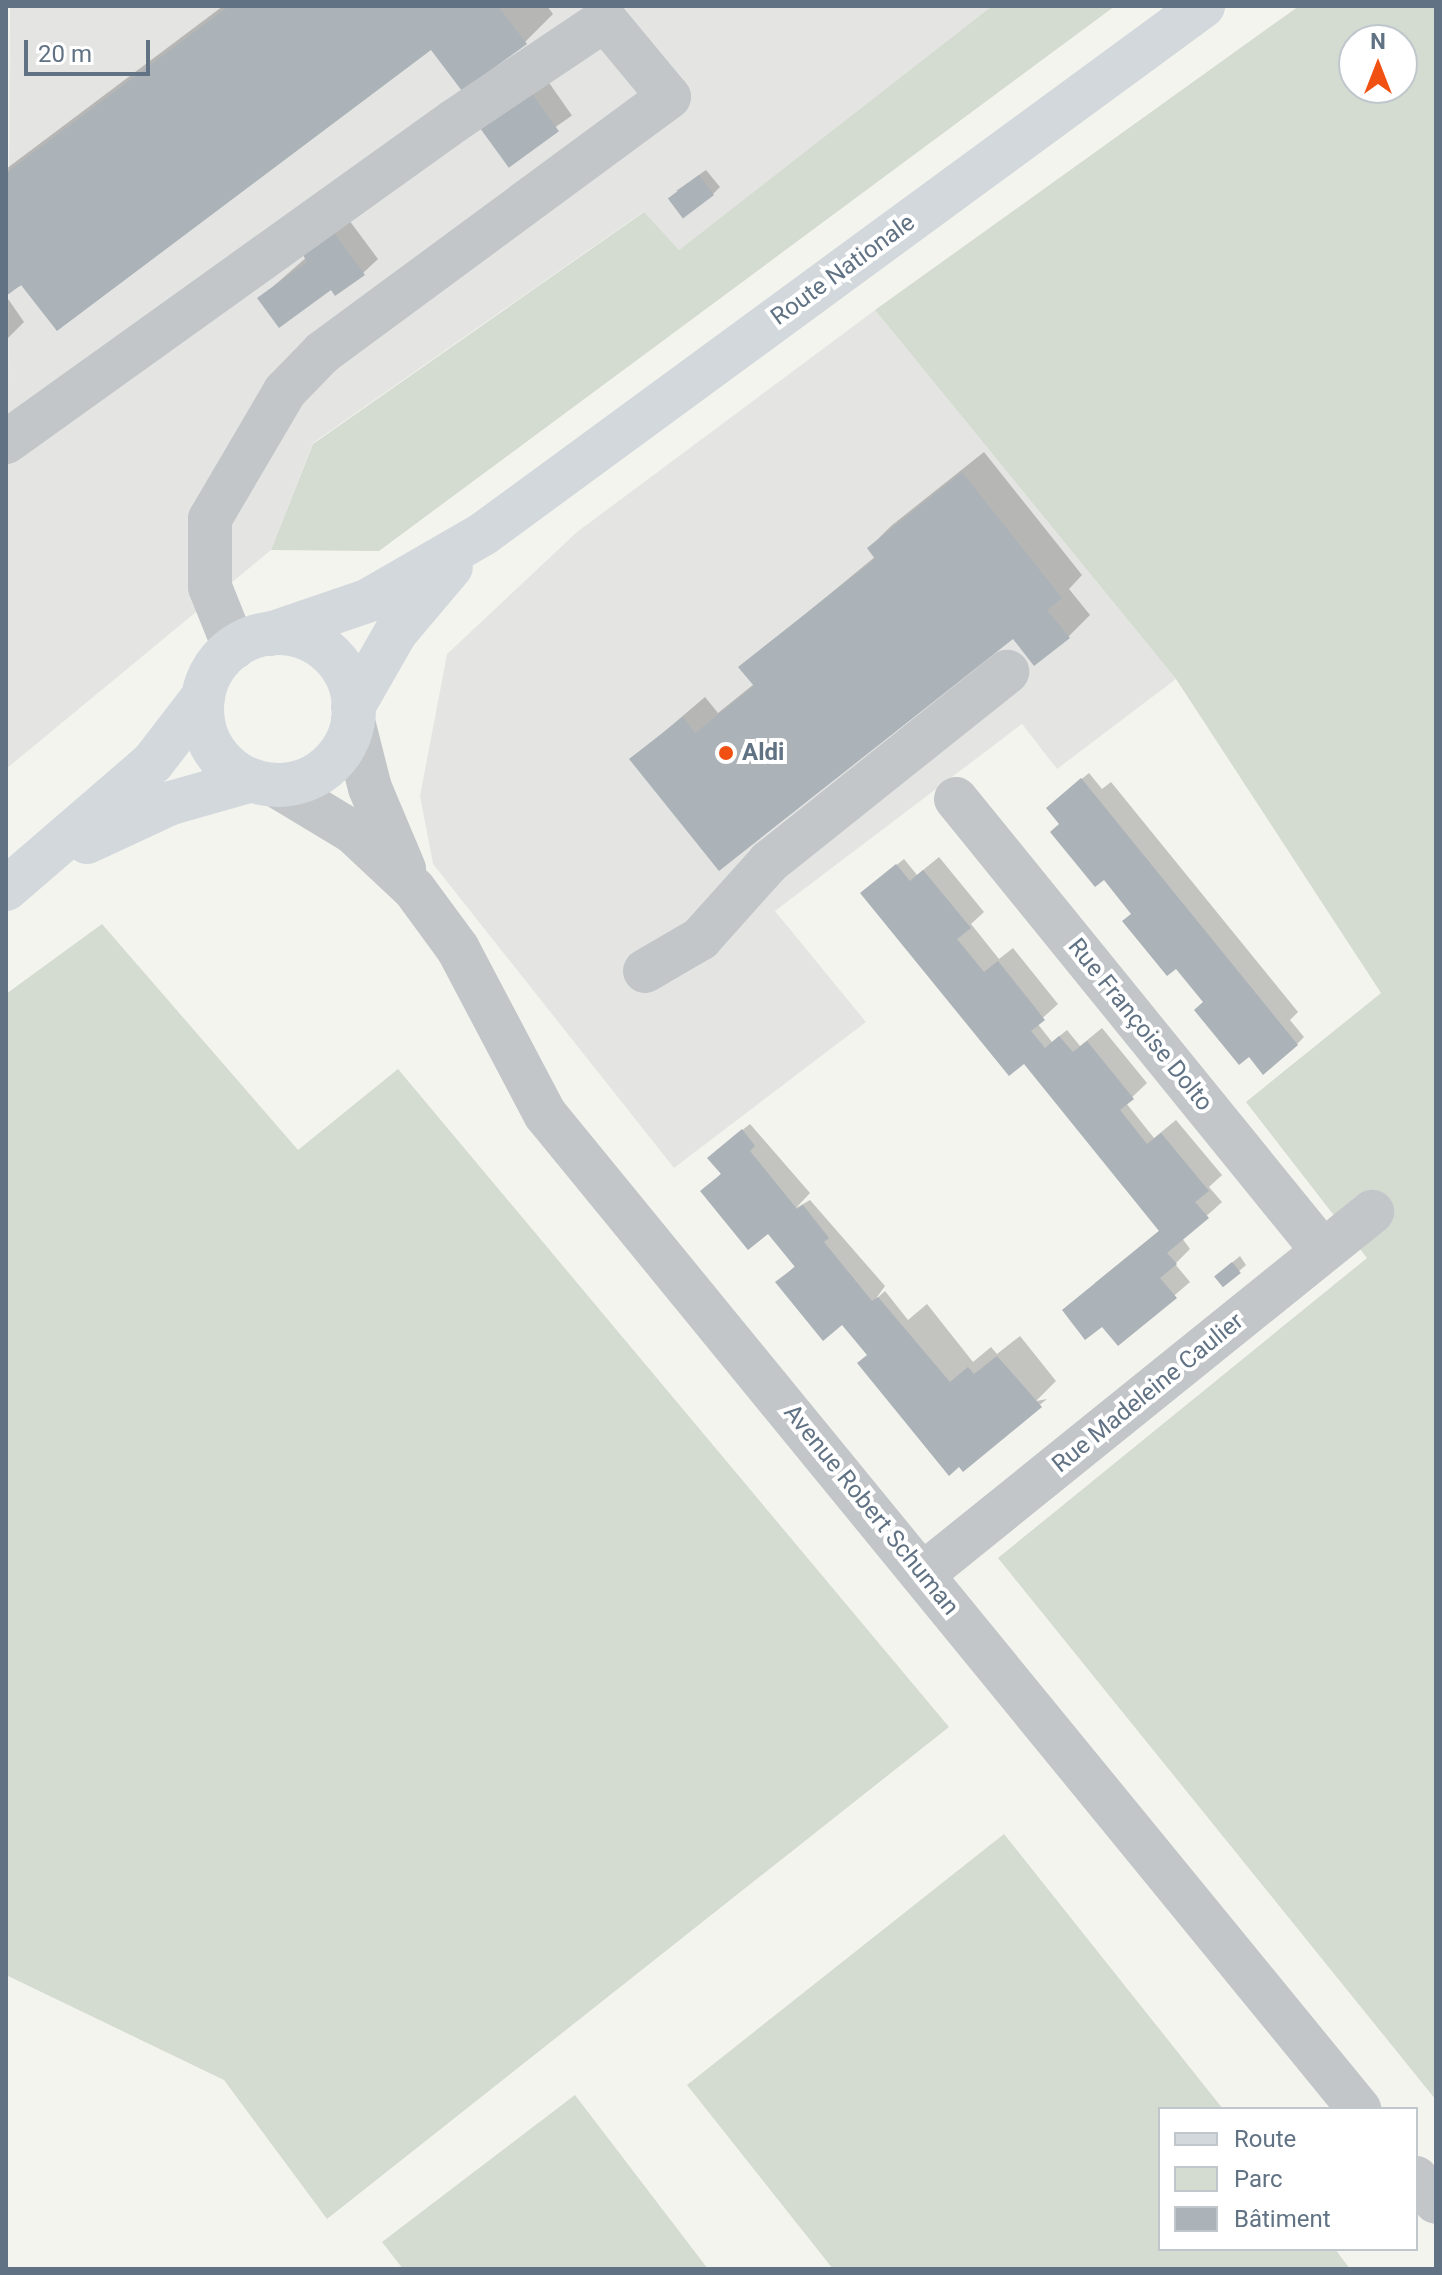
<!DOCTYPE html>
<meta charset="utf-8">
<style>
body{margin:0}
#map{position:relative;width:1442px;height:2275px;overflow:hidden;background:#f4f4ef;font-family:Roboto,sans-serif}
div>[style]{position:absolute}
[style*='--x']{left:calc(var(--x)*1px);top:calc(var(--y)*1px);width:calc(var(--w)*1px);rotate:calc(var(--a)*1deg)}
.built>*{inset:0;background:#e4e5e3}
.green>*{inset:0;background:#d4dbd0}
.shadow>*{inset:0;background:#0003;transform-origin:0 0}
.building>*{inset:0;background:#abb2b8;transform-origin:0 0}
.minor>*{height:44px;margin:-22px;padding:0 22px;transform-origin:22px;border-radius:22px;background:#c2c6c9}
.major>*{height:44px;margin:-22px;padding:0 22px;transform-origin:22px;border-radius:22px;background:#d2d8dc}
.major>.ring{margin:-22px;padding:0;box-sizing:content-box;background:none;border:44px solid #d2d8dc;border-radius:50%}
.dots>*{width:22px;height:22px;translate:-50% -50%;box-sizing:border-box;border:4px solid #fff;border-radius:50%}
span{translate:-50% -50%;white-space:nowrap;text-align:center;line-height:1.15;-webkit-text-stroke:8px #fff;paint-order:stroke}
.street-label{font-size:24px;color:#607283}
.poi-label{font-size:24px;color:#607283;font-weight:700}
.left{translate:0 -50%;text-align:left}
.frame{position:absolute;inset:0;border:8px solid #607283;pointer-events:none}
.legend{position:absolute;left:1158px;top:2107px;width:260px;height:144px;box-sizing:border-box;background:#fff;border:2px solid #bfc7cd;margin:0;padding:10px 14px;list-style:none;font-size:24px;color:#607283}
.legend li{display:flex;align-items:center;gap:16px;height:40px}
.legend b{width:40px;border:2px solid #bfc7cd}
.north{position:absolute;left:1338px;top:24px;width:80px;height:80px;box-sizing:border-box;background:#fff;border:2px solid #bfc7cd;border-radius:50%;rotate:0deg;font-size:22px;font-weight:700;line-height:32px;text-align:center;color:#607283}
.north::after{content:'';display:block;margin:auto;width:28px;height:36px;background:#f05012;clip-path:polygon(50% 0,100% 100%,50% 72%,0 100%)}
.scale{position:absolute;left:24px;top:40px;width:126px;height:36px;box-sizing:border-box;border:4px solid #607283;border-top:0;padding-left:10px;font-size:24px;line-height:28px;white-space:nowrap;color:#607283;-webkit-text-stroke:6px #fff;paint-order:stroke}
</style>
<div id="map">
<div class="built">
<i style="clip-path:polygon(10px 6px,992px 6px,679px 250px,643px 212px,313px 443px,271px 550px,6px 769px)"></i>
<i style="clip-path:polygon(875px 310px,1176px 679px,1057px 769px,1022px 724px,775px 911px,866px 1022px,674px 1168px,433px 864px,420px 796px,447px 654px,577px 532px)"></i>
</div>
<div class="green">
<i style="clip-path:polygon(992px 6px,1115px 6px,379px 551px,271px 550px,313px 444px,644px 212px,679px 250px)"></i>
<i style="clip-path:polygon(evenodd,1299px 6px,1436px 6px,1436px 2100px,998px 1558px,1367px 1258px,1246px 1102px,1381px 993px,1176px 679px,875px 310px,1299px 6px,1354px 40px,1402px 40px,1402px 88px,1354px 88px,1354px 40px)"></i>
<i style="clip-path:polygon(102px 924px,298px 1150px,398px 1069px,949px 1727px,327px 2219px,224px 2080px,6px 1975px,6px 994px)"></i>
<i style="clip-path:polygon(1004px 1834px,1223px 2109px,1160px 2109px,1160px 2249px,1335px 2249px,1350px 2269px,833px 2269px,687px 2085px)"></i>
<i style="clip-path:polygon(575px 2095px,708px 2269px,403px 2269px,382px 2242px)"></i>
</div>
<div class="shadow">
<i style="clip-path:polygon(223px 6px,547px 6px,553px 14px,525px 42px,431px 47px,6px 294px,6px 169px)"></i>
<i style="left:545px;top:77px;width:47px;height:80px;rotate:55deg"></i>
<i style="clip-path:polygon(706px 170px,720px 187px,713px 194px,676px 191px)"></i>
<i style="clip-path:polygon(349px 220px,378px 259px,363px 273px,331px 287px,260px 298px)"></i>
<i style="clip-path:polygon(6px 296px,24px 322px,6px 340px)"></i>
<i style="clip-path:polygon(984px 452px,1082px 575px,1069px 589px,1090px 615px,1068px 637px,1013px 636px,632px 759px,705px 697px,718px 713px,754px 684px,741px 667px,876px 556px,869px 548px,891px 526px)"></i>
<i style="clip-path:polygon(1089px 773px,1102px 789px,1111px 782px,1298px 1012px,1290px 1020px,1304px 1037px,1297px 1044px,1249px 1054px,1061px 824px,1055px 801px)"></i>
<i style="clip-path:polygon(939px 857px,984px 912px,971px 924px,999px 959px,1013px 948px,1058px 1004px,1037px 1023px,1052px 1042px,1067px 1030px,1080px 1046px,1102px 1028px,1147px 1083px,1126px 1103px,1154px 1138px,1176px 1120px,1222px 1175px,1209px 1187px,1222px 1202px,1182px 1238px,1190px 1249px,1175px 1264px,1190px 1282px,1119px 1343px,1095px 1283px,1160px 1230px,1024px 1061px,870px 886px,904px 859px,917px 875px)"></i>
<i style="clip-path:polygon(750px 1124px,810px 1193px,796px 1208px,810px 1200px,885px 1286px,875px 1300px,885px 1291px,908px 1320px,927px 1304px,973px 1362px,991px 1347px,997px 1354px,1020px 1336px,1056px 1381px,1036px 1401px,1047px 1399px,969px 1463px,843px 1322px,778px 1282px,796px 1265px,771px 1234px,703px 1191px,722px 1173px,716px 1151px)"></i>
<i style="clip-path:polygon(1240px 1256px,1246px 1265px,1223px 1285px,1223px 1270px)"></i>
</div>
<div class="building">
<i style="clip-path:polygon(229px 6px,498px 6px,527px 44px,462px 91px,431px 50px,57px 331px,21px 285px,6px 296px,6px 173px)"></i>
<i style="left:529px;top:90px;width:51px;height:62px;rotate:54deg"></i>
<i style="left:699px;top:175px;width:25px;height:39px;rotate:53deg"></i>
<i style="clip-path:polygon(334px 233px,365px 275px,335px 296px,331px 290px,279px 328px,257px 298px,307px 262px,303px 255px)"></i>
<i style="clip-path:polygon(962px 472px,1062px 598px,1047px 610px,1070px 638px,1034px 666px,1013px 639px,719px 871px,629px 759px,683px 717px,695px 733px,754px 686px,738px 667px,875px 559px,867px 548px)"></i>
<i style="clip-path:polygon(1081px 778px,1298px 1045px,1263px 1075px,1249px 1057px,1239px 1065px,1194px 1010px,1203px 1002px,1176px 969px,1167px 976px,1122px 921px,1131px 914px,1104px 880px,1095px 887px,1050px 832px,1059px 824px,1046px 808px)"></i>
<i style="clip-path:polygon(896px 864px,910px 881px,923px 870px,971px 928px,957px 939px,984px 972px,998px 961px,1045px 1020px,1031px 1031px,1045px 1048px,1059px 1036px,1073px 1052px,1087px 1041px,1134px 1099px,1120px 1110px,1147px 1144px,1161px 1133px,1209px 1191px,1195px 1202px,1209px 1218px,1167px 1253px,1177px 1264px,1160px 1278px,1177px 1298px,1118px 1346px,1102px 1327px,1085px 1340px,1062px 1310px,1159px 1231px,1024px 1064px,1009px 1076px,860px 893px)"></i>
<i style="clip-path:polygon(742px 1129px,755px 1146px,750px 1151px,797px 1209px,803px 1205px,829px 1238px,824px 1242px,872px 1301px,878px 1297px,950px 1382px,968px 1367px,974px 1374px,997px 1356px,1042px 1407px,963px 1472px,959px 1467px,949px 1476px,857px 1363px,867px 1355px,842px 1325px,823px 1341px,775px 1282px,795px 1267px,768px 1234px,748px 1250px,700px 1191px,721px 1174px,707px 1158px)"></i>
<i style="left:1232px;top:1262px;width:14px;height:23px;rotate:51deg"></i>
</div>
<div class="minor">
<i style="--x:6;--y:442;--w:551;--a:-35.62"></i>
<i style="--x:454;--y:121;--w:182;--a:-33.8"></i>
<i style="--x:605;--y:20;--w:100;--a:50.3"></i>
<i style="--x:669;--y:97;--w:431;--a:143.6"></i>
<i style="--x:322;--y:353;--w:53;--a:134.2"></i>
<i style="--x:285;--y:391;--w:148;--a:120.4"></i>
<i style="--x:210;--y:519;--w:68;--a:90"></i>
<i style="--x:210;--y:587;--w:65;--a:68.2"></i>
<i style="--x:353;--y:721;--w:69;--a:75.8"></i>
<i style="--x:370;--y:788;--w:88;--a:67.2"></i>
<i style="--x:275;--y:785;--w:91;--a:31.1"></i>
<i style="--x:353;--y:832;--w:83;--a:43.1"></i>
<i style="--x:414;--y:889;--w:74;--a:53.7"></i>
<i style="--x:458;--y:949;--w:187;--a:62.2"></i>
<i style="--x:545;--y:1114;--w:1286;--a:50.71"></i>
<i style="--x:956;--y:799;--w:582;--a:50.93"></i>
<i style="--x:645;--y:971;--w:64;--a:-30.2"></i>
<i style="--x:700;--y:939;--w:103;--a:-48.1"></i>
<i style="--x:769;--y:862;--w:305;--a:-38.6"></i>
<i style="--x:923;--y:1574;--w:577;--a:-38.88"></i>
<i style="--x:1416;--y:2178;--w:31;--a:50"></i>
</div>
<div class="major">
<i class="ring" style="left:202px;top:633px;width:108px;height:108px"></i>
<i style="--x:270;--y:634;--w:102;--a:-18.8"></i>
<i style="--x:367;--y:601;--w:134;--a:-30"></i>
<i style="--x:483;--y:534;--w:893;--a:-36.25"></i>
<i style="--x:353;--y:707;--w:86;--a:-60.2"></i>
<i style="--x:396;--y:632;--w:85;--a:-49.8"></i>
<i style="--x:87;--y:842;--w:93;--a:-24.9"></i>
<i style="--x:171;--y:803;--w:84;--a:-15.9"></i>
<i style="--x:6;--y:889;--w:194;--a:-40.8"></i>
<i style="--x:153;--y:762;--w:82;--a:-52.4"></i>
</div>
<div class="dots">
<i style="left:726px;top:753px;background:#f05012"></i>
</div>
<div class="street-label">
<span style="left:843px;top:270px;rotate:-36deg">Route Nationale</span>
<span style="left:1140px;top:1025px;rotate:51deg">Rue Françoise Dolto</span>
<span style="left:1148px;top:1393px;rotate:-39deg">Rue Madeleine Caulier</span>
<span style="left:871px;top:1510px;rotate:51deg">Avenue Robert Schuman</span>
</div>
<div class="poi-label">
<span class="left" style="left:742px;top:753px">Aldi</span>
</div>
<div class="frame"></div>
<ul class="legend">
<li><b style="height:10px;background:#d2d8dc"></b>Route</li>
<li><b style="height:22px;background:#d4dbd0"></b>Parc</li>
<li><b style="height:22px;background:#abb2b8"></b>Bâtiment</li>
</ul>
<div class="north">N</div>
<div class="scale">20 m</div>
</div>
